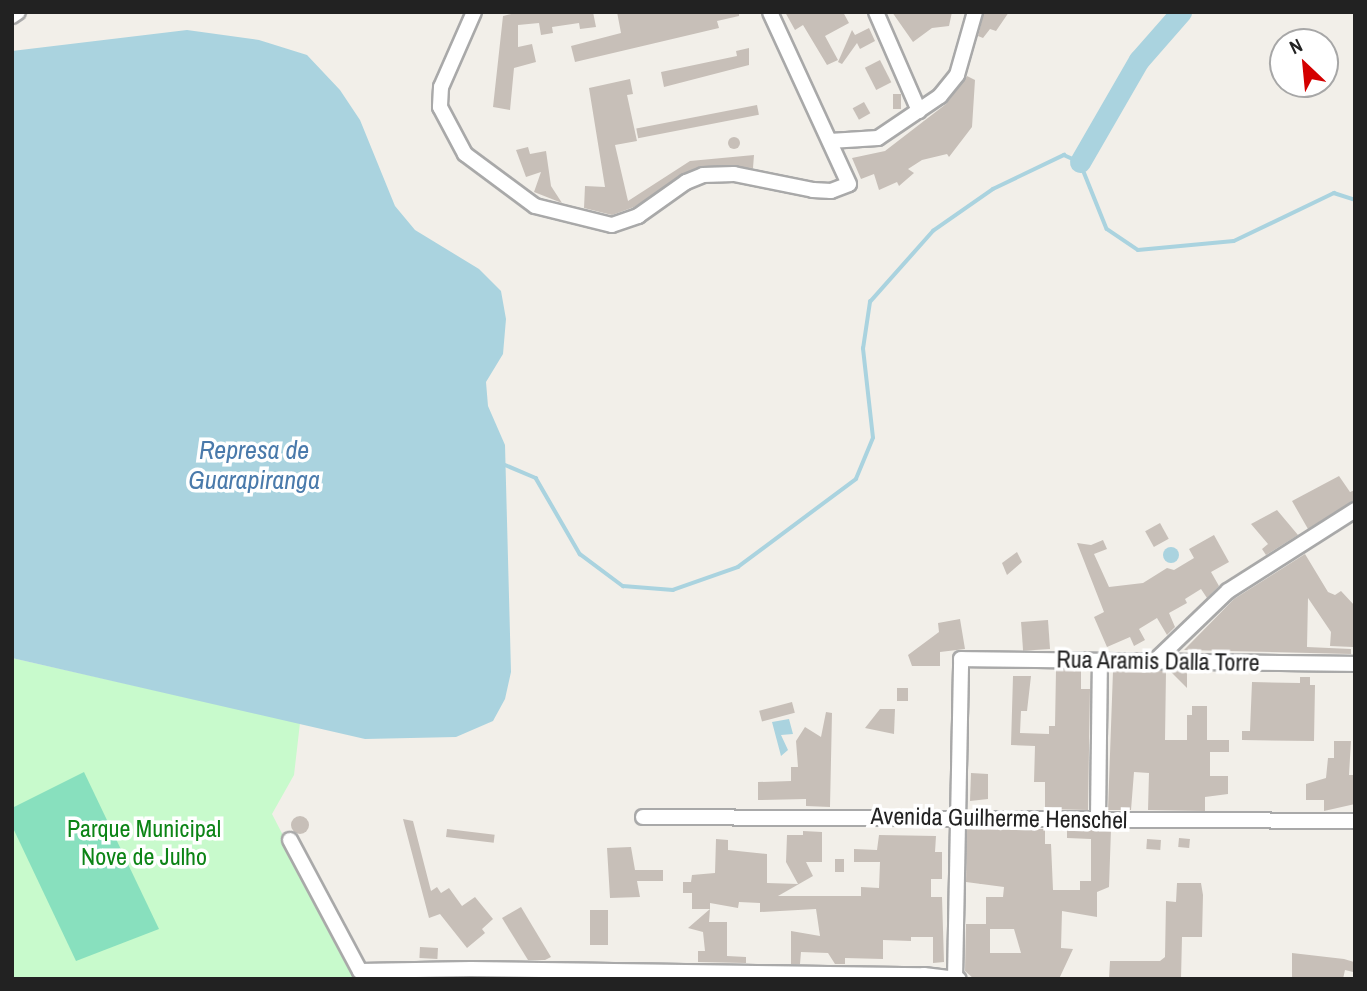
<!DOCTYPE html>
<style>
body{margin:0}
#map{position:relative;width:1367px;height:991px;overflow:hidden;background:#f2efe9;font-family:"Archivo Narrow",sans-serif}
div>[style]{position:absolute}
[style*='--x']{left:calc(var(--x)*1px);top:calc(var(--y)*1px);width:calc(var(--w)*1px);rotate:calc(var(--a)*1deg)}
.park>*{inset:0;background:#c8facc}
.pitch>*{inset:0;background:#88e0be}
.water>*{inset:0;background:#aad3df}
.round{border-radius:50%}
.stream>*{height:3.5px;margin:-1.75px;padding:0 1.75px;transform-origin:1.75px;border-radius:1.75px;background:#aad3df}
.river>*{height:21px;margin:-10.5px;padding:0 10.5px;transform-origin:10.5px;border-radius:10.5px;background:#aad3df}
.building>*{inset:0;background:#c7bfb8;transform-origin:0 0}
.roads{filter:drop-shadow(2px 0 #a9a9a9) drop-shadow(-2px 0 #a9a9a9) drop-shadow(0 2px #a9a9a9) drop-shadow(0 -2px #a9a9a9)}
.minor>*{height:14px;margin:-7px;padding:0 7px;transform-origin:7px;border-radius:7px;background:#fff}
span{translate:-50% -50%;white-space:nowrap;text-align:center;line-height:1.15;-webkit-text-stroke:7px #fff;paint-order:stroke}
.street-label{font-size:24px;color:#222}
.park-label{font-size:24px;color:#0c8416}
.water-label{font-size:26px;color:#4a7aab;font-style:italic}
.frame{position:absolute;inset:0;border:14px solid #222;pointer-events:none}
.north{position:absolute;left:1269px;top:28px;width:70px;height:70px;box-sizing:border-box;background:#fff;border:2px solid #a7a7a7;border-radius:50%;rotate:334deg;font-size:19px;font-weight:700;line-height:28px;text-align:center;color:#222}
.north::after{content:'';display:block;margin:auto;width:24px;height:32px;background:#d40000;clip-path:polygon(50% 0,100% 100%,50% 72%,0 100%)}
</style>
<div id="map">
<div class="park">
<i style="clip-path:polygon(12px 658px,300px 723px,294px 775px,272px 814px,357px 979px,12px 979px)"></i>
</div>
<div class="pitch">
<i style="clip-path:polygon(84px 772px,159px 929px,76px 961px,12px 826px,12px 808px)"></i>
</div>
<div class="water">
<i style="clip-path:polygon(187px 30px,259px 40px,307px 55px,340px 90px,360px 120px,395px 206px,415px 230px,479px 269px,501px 291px,506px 319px,503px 354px,486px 382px,488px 406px,505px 445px,511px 672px,505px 699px,493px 721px,456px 737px,365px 739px,12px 658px,12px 51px)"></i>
<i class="round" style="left:1163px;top:547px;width:16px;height:16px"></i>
<i style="clip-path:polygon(789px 719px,793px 734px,781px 735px,788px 750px,781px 756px,772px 722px)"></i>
</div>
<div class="stream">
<i style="--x:503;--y:464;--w:36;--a:23"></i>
<i style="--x:536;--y:478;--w:88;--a:59.9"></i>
<i style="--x:580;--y:554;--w:54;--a:36.7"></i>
<i style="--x:623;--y:586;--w:50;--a:4.6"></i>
<i style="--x:673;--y:590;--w:69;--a:-19.5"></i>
<i style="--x:738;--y:567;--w:147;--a:-36.7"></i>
<i style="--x:856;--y:479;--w:44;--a:-67.5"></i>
<i style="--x:873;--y:438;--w:90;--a:-96.4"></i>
<i style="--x:863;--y:349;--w:48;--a:-81.5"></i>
<i style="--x:870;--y:302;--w:95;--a:-48.4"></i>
<i style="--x:933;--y:231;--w:73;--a:-35"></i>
<i style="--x:993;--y:189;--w:79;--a:-25.6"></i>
<i style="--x:1064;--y:155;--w:17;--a:24"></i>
<i style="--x:1080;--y:162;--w:72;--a:68.1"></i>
<i style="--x:1107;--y:229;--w:37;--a:34"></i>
<i style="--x:1138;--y:250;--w:96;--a:-5.4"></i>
<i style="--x:1234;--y:241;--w:111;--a:-25.6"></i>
<i style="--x:1334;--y:193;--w:22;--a:18"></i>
</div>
<div class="river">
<i style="--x:1080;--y:162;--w:118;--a:-60"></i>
<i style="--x:1139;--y:60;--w:64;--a:-48.8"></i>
</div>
<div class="building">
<i style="clip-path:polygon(520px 12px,593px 12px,596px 27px,580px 29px,579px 23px,552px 27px,553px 33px,541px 35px,539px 23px,518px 25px,518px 47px,532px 44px,536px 62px,514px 68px,510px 110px,493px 107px,503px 16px)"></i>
<i style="clip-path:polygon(617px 12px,739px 12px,739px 16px,717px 21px,719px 28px,575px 62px,571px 46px,621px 33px)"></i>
<i style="clip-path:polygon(785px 12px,843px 12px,849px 23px,825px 36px,838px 60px,827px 65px,803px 25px,795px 30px)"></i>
<i style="clip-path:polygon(892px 12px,952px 12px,949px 26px,932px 28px,913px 42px)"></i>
<i style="clip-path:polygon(984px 12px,1009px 12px,996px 31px,990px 29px,983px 38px,978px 36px)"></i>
<i style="clip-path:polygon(869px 28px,875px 41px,860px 49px,857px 43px,842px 64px,838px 62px,852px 30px,855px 35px)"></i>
<i style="clip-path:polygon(749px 48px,749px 65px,664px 87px,661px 72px,737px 56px,736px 51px)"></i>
<i style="left:880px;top:60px;width:25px;height:17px;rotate:63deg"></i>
<i style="clip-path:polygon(967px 76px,975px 80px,972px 127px,949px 157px,947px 154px,922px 160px,908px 169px,914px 173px,899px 186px,897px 182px,879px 190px,874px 174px,861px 179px,852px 158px,885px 151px,946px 104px)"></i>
<i style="clip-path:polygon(630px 79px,633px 94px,627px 95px,637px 141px,615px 145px,628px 201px,690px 161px,754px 155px,753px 168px,700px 166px,634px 207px,612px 215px,584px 208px,585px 186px,605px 187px,589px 88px)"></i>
<i style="left:893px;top:94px;width:8px;height:15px"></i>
<i style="left:864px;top:102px;width:13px;height:13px;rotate:61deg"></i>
<i style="left:757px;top:105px;width:10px;height:123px;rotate:79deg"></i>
<i class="round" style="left:728px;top:137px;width:12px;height:12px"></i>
<i style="clip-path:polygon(528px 147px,530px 154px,546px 151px,551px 186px,562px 203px,534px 192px,541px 172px,526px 177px,516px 150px)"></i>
<i style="clip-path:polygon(1339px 476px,1350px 492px,1355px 490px,1355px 500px,1308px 529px,1292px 501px)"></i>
<i style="clip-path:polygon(1277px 510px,1298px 535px,1266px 555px,1262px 549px,1268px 544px,1251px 524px)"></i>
<i style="left:1160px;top:523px;width:18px;height:17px;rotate:61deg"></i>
<i style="clip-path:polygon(1214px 535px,1229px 562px,1211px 572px,1219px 586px,1207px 598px,1201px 589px,1185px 599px,1187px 603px,1169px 613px,1175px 627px,1167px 635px,1157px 618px,1139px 629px,1145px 640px,1134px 646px,1130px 637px,1107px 647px,1094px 617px,1104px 612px,1077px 543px,1091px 545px,1103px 540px,1107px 549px,1094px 554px,1109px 587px,1143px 583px,1167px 568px,1174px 570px,1194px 558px,1189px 549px)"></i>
<i style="clip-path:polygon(1017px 552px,1022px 562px,1007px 575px,1002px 563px)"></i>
<i style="clip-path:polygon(1305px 554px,1328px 592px,1335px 595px,1341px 591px,1355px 606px,1353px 647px,1330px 646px,1331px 632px,1308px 598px,1307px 647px,1351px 649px,1351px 654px,1184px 650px,1234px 599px)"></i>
<i style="clip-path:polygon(960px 619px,965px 649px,940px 652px,940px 666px,912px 666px,908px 655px,939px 632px,938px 623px)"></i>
<i style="left:1048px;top:620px;width:29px;height:27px;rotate:86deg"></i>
<i style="clip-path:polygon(1056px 670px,1081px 670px,1081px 689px,1090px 689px,1088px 810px,1045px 809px,1045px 782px,1034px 782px,1035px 746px,1011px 745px,1013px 676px,1031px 676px,1027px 711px,1021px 711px,1020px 733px,1049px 734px,1049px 726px,1055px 726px)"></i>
<i style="clip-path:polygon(1113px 671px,1166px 671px,1165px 740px,1187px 740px,1187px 715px,1192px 715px,1192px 706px,1207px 706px,1207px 740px,1229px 740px,1229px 752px,1210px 752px,1210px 776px,1228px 776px,1228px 794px,1205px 797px,1205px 811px,1148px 810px,1149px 773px,1134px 772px,1131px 810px,1108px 810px)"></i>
<i style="clip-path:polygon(1170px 671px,1187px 671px,1187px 688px)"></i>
<i style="clip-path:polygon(1300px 677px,1310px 677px,1310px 685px,1315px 685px,1314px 741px,1242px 740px,1242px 731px,1250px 731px,1252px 682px,1300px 683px)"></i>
<i style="left:897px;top:688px;width:11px;height:13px"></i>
<i style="left:792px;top:702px;width:11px;height:34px;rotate:75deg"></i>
<i style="clip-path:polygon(880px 709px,895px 709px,894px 734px,865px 728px)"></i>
<i style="clip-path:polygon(826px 712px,832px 713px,830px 807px,806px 806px,806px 799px,758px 800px,758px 782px,791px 781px,791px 767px,798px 767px,796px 741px,805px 727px,821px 737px)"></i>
<i style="clip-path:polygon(1334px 741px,1351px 741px,1349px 775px,1355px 775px,1355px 804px,1324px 811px,1324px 800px,1306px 800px,1306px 784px,1326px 778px,1328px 758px,1334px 758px)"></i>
<i style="clip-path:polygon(971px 773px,988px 774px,988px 799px,970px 801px)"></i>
<i class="round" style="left:291px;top:816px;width:18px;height:18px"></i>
<i style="clip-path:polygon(403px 819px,413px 821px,431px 891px,437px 887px,441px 893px,449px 888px,462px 906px,475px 897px,493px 919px,482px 929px,485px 933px,467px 948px,440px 914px,429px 918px)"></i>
<i style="clip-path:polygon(evenodd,967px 828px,1045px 829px,1045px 844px,1051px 844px,1053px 890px,1080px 890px,1080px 881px,1091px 881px,1091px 839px,1067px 838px,1067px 829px,1111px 829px,1109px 887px,1097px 892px,1097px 917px,1062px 911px,1061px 948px,1073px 949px,1059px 979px,974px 979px,965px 971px,966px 924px,986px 924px,986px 897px,1003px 897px,1004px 887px,966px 882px,967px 828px,990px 929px,1014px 929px,1021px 953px,990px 953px,990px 929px)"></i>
<i style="left:447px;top:829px;width:48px;height:8px;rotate:7deg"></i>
<i style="clip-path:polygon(803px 831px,822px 832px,822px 862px,806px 862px,813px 876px,778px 896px,861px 896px,861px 887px,879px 888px,880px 862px,854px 862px,854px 849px,877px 850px,879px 835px,936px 836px,935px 852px,942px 852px,942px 879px,931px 879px,931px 897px,942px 897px,944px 962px,933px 963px,933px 937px,911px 937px,911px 941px,883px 940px,883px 959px,845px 958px,845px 964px,835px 964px,828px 953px,801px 952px,800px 964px,791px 964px,791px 931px,820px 936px,816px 909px,760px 912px,760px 903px,739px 902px,738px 908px,710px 903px,710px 909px,692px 909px,692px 893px,683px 893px,683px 882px,691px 882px,692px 875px,715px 873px,716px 839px,728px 840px,728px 850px,767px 854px,767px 883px,798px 884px,786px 862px,787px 835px,803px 835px)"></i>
<i style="left:1179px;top:838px;width:11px;height:9px;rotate:5deg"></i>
<i style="left:1147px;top:839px;width:14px;height:10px;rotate:4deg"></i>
<i style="clip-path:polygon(631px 847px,635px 870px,663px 870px,663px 881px,637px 881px,640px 897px,610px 898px,607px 848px)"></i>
<i style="left:835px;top:859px;width:9px;height:13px"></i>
<i style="clip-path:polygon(1177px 883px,1201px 883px,1203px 895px,1202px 937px,1182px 937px,1181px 979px,1109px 979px,1110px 961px,1160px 961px,1165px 957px,1166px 901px,1176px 902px)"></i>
<i style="clip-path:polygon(521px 907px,551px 957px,545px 960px,528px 960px,502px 918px)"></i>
<i style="clip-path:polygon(710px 909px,709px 922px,727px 922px,727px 956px,746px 957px,746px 963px,698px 962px,698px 951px,705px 951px,703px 932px,688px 928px)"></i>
<i style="left:590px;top:910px;width:18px;height:35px"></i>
<i style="left:420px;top:947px;width:18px;height:11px;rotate:3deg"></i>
<i style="clip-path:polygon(1292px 953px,1344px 959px,1354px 962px,1353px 972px,1345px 970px,1343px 979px,1292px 979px)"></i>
</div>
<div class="roads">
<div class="minor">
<i style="--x:474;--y:12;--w:82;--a:113.7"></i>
<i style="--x:441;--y:87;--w:20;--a:93"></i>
<i style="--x:440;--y:107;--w:53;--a:62"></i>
<i style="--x:465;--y:154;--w:87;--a:36.6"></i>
<i style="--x:535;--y:206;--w:79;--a:13.9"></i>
<i style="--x:612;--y:225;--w:28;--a:-19"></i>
<i style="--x:638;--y:216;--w:59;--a:-35.3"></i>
<i style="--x:686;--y:182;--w:18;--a:-22"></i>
<i style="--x:703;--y:175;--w:31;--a:-2"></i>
<i style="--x:734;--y:174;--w:81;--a:11.4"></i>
<i style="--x:813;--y:190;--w:18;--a:3"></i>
<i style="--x:831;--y:191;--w:19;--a:-21"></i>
<i style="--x:849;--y:184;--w:189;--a:-114.7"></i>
<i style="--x:876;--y:12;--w:108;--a:66.5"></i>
<i style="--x:12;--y:16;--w:7;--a:-34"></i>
<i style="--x:830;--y:141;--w:48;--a:-3.6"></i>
<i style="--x:878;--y:138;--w:75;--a:-34.1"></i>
<i style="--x:940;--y:96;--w:27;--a:-51"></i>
<i style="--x:957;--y:75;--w:66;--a:-74.1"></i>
<i style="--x:1155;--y:661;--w:101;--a:-43.8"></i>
<i style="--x:1228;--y:591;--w:151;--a:-32.5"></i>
<i style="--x:643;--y:817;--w:712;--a:0.32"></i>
<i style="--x:1098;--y:819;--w:158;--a:-89.3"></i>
<i style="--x:290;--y:840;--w:149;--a:61.9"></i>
<i style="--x:360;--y:971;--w:111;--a:-1"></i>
<i style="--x:471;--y:969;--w:453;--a:0.8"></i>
<i style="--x:924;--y:975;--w:35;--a:7"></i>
<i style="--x:955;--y:979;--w:320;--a:-88.9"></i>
<i style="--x:961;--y:659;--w:394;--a:0.7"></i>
</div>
</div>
<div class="street-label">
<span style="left:1158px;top:661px;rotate:1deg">Rua Aramis Dalla Torre</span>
<span style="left:999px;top:818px;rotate:1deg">Avenida Guilherme Henschel</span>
</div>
<div class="park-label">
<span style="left:144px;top:843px">Parque Municipal<br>Nove de Julho</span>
</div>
<div class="water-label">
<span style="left:254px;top:465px">Represa de<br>Guarapiranga</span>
</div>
<div class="frame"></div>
<div class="north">N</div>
</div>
